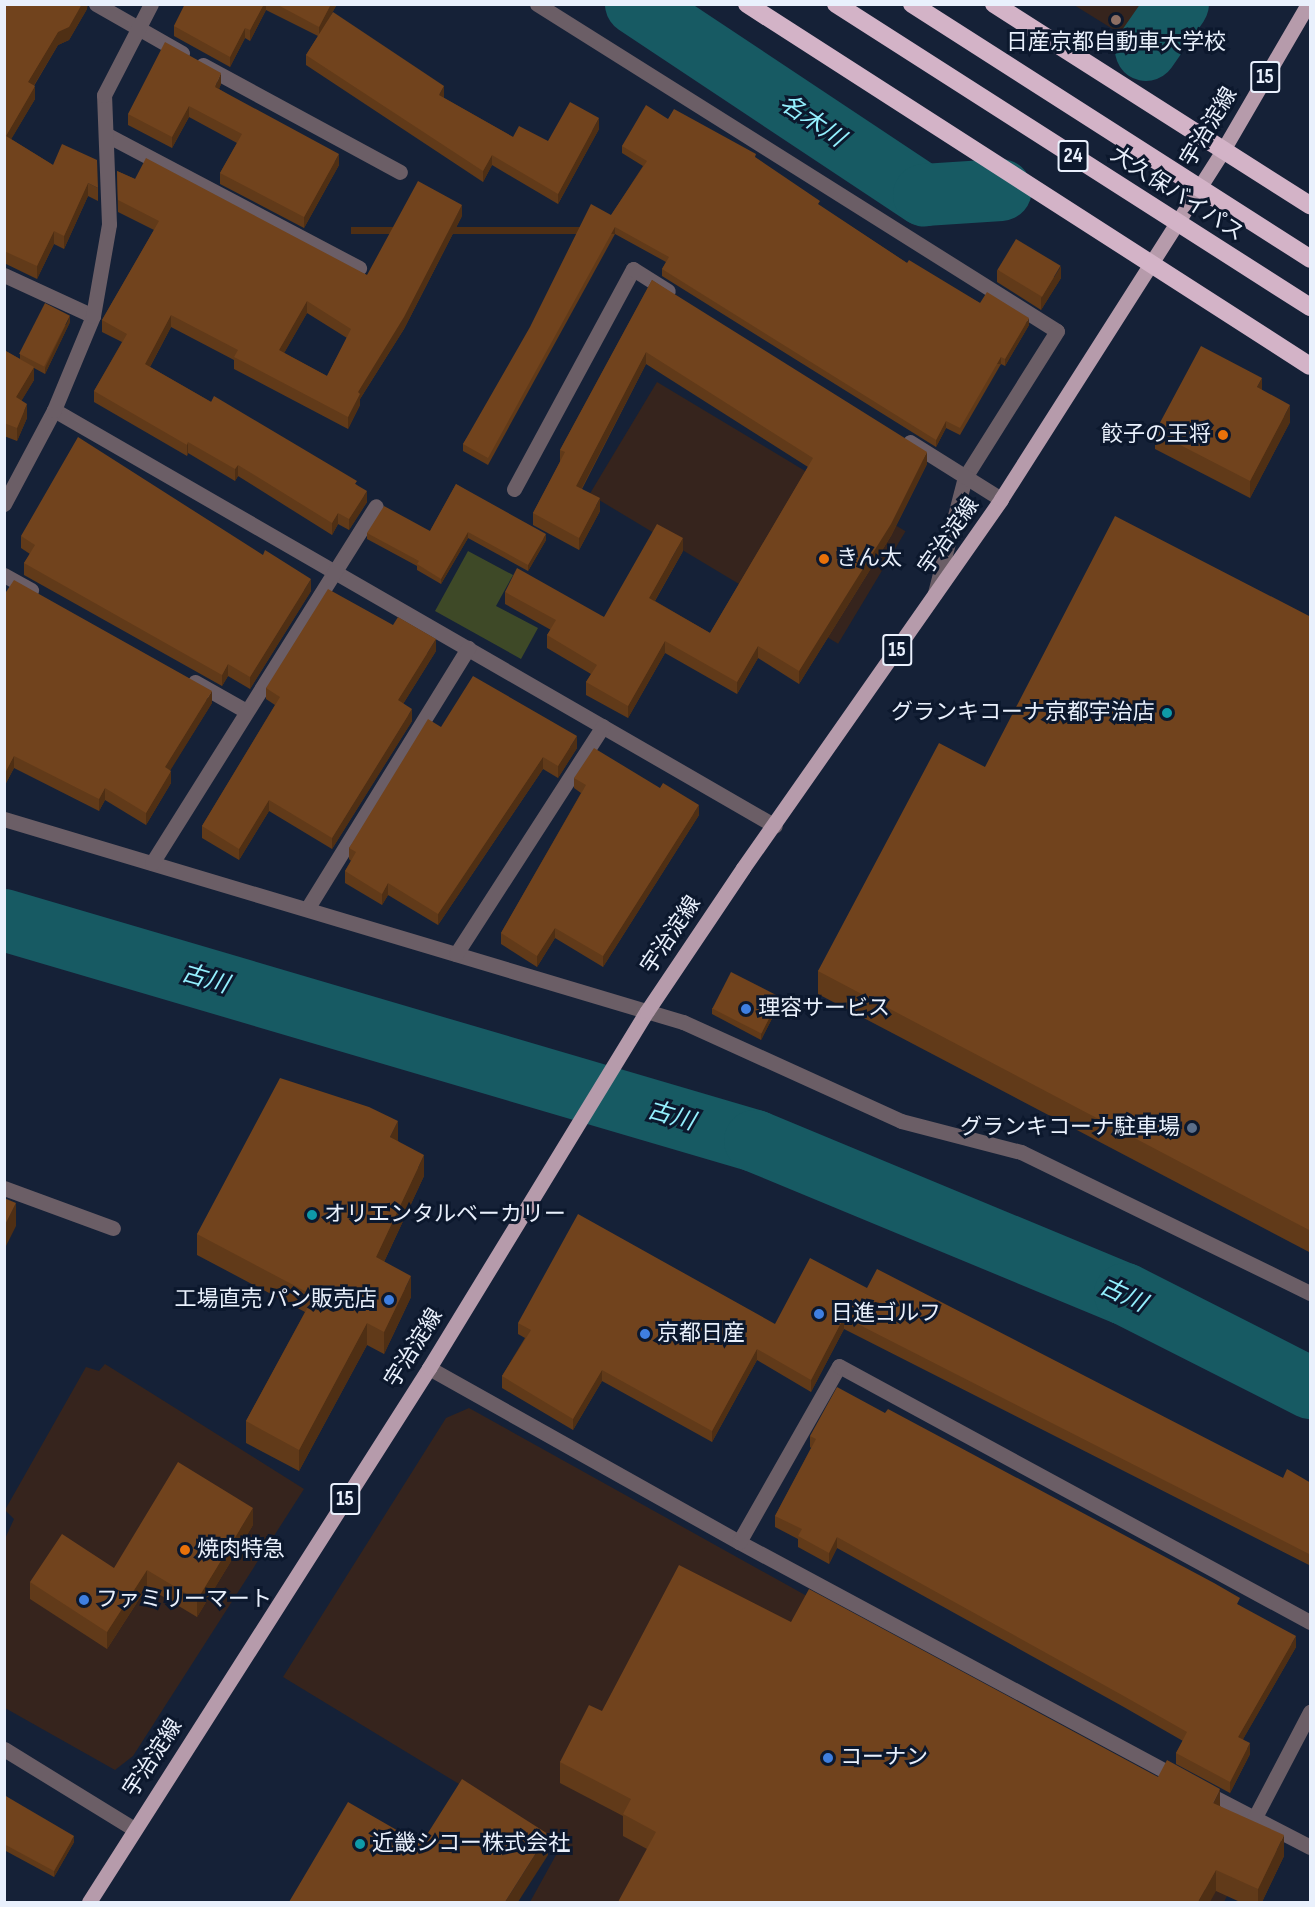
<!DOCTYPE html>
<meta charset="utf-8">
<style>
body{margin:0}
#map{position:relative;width:1315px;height:1907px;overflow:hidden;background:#152137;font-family:"Sofia Sans Condensed","Noto Sans JP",sans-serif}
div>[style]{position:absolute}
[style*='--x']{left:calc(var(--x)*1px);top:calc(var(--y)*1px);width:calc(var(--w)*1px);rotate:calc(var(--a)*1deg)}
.commercial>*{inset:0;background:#36241d;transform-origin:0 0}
.green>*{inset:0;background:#3e4927}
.river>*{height:62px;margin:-31px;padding:0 31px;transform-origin:31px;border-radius:31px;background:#175a63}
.minor>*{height:15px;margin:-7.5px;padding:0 7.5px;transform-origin:7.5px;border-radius:7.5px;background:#6b5e66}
.major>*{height:15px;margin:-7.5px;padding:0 7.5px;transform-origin:7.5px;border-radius:7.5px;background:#b69bab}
.highway>*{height:18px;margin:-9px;padding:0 9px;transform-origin:9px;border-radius:9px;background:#d3b3c7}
.highway-bridge>*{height:18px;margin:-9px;padding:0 9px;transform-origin:9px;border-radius:9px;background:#d3b3c7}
.wall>*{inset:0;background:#613a19}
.shaded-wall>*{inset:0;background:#4f2f14;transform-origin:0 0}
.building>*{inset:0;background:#71431d;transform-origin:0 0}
.dots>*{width:16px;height:16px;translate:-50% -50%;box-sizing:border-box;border:3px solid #0c182d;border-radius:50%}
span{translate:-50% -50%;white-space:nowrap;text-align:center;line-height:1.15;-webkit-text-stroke:6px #0c182d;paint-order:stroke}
.shield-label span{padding:2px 4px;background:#0c182d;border:2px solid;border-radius:4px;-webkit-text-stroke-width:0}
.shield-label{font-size:21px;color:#e9f0fc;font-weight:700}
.poi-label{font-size:22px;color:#e9f0fc}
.right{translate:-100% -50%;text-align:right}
.left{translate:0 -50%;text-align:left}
.street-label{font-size:22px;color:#e9f0fc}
.water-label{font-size:24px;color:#94f0fe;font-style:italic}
.frame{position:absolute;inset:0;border:6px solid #e9f0fc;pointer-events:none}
</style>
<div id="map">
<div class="commercial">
<i style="clip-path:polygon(1074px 5px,1143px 5px,1124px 36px)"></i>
<i style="left:657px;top:382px;width:290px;height:131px;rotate:31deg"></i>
<i style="clip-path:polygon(105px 1364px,304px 1489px,133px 1756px,115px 1770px,5px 1708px,4px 1541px,14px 1519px,5px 1510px,86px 1367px,99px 1371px)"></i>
<i style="clip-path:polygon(469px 1408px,850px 1620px,1257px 1837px,1224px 1902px,530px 1902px,561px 1846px,283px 1677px,446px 1418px)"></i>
</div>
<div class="green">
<i style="clip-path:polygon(468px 551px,513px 575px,496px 606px,538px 628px,521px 659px,435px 611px)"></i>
</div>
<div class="river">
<i style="--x:636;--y:4;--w:346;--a:33.6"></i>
<i style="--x:924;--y:195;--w:77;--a:-3.7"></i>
<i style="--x:1146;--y:50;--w:56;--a:-55.2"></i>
<i style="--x:4;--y:920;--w:783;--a:16.4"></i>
<i style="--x:755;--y:1141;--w:400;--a:22.5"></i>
<i style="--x:1125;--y:1294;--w:208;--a:26.9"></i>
</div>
<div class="minor">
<i style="--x:96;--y:4;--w:99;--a:29.7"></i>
<i style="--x:537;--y:4;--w:614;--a:32.16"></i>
<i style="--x:1057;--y:331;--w:173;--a:122.2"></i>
<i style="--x:965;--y:477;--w:120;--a:104.5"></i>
<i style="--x:203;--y:65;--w:224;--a:28.5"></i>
<i style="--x:107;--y:135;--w:285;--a:27.8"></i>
<i style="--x:4;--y:275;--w:98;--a:24.7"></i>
<i style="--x:54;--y:410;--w:832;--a:29.98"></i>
<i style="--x:910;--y:442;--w:107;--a:32.1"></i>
<i style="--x:514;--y:489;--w:250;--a:-61.6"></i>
<i style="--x:633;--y:269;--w:41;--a:32.2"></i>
<i style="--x:4;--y:504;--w:106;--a:-62"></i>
<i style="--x:54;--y:410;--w:102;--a:-67.5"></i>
<i style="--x:93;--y:316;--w:93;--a:-80.1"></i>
<i style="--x:109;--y:224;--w:129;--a:-92.2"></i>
<i style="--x:104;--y:95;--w:102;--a:-62.7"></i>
<i style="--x:4;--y:575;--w:31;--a:29"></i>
<i style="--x:195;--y:682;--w:59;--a:29.6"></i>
<i style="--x:4;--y:819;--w:709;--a:16.65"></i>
<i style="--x:683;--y:1022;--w:239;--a:24.4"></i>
<i style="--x:901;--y:1121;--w:124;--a:14.5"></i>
<i style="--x:1021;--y:1152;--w:322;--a:26"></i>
<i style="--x:152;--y:863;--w:421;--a:-57.9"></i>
<i style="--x:307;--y:909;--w:307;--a:-58.3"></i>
<i style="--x:456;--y:954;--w:271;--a:-57.2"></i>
<i style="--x:4;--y:1188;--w:116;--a:20.2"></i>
<i style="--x:429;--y:1368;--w:355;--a:29.3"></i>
<i style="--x:739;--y:1542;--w:501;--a:28.25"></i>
<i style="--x:739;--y:1542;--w:202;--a:-60.4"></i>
<i style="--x:839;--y:1366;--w:536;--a:28.53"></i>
<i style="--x:4;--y:1749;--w:153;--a:31.6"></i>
<i style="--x:1204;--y:1792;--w:119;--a:27.4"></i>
<i style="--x:1254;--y:1819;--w:121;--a:-62.4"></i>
</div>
<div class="major">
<i style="--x:89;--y:1902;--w:633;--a:-57.51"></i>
<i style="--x:429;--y:1368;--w:418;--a:-58.6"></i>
<i style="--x:647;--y:1011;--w:172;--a:-56.1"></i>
<i style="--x:743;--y:868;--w:450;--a:-55"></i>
<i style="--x:1001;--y:499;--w:414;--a:-57.5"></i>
<i style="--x:1223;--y:150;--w:169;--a:-59.8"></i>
</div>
<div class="highway">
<i style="--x:747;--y:4;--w:669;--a:32.74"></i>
<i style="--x:994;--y:4;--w:375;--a:32.5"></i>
</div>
<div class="highway-bridge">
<i style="--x:836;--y:4;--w:563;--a:32.59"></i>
<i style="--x:912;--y:4;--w:473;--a:32.6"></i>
</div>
<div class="wall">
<i style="clip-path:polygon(4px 4px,87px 9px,69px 40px,58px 45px,34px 86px,35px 99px,11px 139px,53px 165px,98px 188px,98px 201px,88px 196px,64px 249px,54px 244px,37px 279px,4px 263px)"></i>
<i style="clip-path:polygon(185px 4px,337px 4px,328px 20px,444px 97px,444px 98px,513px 137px,548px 141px,599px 129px,558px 204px,492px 165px,483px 182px,306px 65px,306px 55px,318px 36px,266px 10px,250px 41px,245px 38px,230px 67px,174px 36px,174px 26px)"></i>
<i style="clip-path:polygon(221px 84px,219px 89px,339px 165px,304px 228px,220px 184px,220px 173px,237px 143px,189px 117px,172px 148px,128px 125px,128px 114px)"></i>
<i style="clip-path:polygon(668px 119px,756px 158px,820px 206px,907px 263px,980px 303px,1029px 325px,1005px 366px,1001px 364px,960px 435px,946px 428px,936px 447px,662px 276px,662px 269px,666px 262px,615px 234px,488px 465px,463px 451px,463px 444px,643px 166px,622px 153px,622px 146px)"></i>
<i style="clip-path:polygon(evenodd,117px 171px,135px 179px,367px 275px,462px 216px,404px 329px,360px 399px,360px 405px,348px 429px,234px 369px,234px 360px,171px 327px,150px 367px,357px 485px,367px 502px,349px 530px,338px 524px,332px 535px,238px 476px,235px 481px,188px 453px,187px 456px,94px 402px,94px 391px,122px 342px,102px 332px,102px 320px,154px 230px,118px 212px,117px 171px,307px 313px,347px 338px,327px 376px,284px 353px,307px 313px)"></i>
<i style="clip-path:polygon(997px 270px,1061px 278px,1041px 310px,997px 282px)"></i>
<i style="clip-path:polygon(652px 280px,927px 464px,891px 536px,799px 684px,758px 658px,737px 694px,665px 653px,628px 718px,586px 695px,586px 682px,591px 674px,547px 648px,547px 635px,551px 630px,505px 604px,505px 592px,604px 617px,683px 551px,655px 601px,710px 633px,808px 467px,646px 364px,582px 489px,600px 511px,579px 550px,533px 525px,533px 513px,560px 462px,560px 450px)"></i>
<i style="clip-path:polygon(70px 322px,45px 374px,34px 368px,34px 380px,21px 401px,27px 418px,17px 441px,4px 436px,4px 350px,20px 359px,20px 354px)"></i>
<i style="clip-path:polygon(1262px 390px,1290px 422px,1250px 498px,1155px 449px,1155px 432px)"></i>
<i style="clip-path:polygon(456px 484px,546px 540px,528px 571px,468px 538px,441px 584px,417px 570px,417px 566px,367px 539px,367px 533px,430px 531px)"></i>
<i style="clip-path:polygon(21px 536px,311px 591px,250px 689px,228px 676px,222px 686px,24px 575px,24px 563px,30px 554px,21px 548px)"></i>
<i style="clip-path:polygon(4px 595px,212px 703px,170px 770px,171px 783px,146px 825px,105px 800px,99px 811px,14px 768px,6px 783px,4px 782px)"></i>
<i style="clip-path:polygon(1311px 617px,1311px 1253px,818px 994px,818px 971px,985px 767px)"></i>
<i style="clip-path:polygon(436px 651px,403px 704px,412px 721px,332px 849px,269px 811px,239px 860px,202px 838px,202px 826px,275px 705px,266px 699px,266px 688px)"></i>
<i style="clip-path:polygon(441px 727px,577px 748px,558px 778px,543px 769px,438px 925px,388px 895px,382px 905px,345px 883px,345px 871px,351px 861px,349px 859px,349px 848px)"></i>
<i style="clip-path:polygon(574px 778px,699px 815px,603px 967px,555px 938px,537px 967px,501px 944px,501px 933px,581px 793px,574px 788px)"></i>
<i style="clip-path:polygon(780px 1003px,761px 1040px,712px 1014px,712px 1008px)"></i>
<i style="clip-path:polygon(398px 1141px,424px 1176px,384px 1262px,411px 1297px,384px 1354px,367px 1345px,299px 1471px,246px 1443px,246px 1421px,305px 1312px,197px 1255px,197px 1234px)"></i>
<i style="clip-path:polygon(867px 1288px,1283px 1478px,1311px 1483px,1311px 1566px,844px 1329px,811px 1392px,757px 1360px,712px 1442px,602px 1381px,573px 1430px,502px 1388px,502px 1376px,525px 1338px,518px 1334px,518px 1323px,775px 1324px)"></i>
<i style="clip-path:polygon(885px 1413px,1240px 1606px,1296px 1647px,1243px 1739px,1250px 1754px,1230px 1793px,1176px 1764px,1176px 1753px,1183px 1741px,1122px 1706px,837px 1548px,829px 1564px,798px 1547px,798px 1539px,775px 1527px,775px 1516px,811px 1448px,810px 1447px,810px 1436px)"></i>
<i style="clip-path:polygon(253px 1525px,197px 1617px,147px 1587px,107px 1649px,30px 1599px,30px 1582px,114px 1568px)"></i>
<i style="clip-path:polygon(791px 1622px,1158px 1777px,1220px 1806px,1284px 1856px,1262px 1902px,1240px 1902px,1216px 1891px,647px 1849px,623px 1836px,623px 1816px,560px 1783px,560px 1762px,602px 1711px)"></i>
<i style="clip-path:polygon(4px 1795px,74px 1842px,54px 1877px,4px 1850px)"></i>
</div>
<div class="shaded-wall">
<i style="clip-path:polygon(82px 4px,88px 4px,87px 9px,69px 40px,58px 45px,28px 95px,28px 82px,58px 32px)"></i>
<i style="clip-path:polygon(264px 4px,266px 4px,266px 10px,250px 41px,250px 30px)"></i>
<i style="clip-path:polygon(331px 4px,337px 4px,319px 37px,319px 27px)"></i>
<i style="clip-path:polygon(245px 28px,245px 38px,230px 67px,230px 57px)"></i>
<i style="clip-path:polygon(221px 73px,221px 84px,215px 98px,215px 87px)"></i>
<i style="clip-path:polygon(35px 86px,35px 99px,6px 148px,6px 136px)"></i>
<i style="clip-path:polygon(444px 86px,444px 97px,439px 105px,439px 95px)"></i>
<i style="clip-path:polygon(189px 106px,189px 117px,172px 148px,172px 137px)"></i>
<i style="clip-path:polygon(599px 118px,599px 129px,558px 204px,558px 194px)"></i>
<i style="clip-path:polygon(339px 154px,339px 165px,304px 228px,304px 217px)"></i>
<i style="clip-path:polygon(492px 155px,492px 165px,483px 182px,483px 171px)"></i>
<i style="clip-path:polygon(88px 183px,88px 196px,64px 249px,64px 236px)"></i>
<i style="clip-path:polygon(462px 205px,462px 216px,404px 329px,360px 399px,360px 405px,348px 429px,348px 417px,358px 392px)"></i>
<i style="left:615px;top:227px;width:7px;height:264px;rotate:90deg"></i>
<i style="clip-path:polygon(54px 231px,54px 244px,37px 279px,37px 266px)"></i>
<i style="clip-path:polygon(1061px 266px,1061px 278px,1041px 310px,1041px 298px)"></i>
<i style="clip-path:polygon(307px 301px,307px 313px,279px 362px,279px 350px)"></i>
<i style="clip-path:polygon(171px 315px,171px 327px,145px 376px,145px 364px)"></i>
<i style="clip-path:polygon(70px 316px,70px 322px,45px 374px,45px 368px)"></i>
<i style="clip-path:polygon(1029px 318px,1029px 325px,1005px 366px,1005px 359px)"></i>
<i style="clip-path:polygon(646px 352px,646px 364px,576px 499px,576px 486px)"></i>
<i style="left:1001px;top:357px;width:7px;height:82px;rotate:90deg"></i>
<i style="clip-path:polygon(34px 367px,34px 380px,16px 410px,16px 397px)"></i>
<i style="clip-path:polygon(1262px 378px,1262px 395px,1257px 387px)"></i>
<i style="clip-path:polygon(27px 404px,27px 418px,17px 441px,17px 428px)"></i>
<i style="clip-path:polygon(1290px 405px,1290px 422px,1250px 498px,1250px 481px)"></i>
<i style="clip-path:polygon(946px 421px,946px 428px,936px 447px,936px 440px)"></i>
<i style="clip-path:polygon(188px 442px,188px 453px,187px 456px,187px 445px)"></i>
<i style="clip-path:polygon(927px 452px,927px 464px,891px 536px,799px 684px,799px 671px)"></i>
<i style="clip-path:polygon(238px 465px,238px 476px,235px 481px,235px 469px)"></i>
<i style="clip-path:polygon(367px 491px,367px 502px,349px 530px,349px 519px)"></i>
<i style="clip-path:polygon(600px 498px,600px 511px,579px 550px,579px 538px)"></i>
<i style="clip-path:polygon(338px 513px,338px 524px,332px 535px,332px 523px)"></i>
<i style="clip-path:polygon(468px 532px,468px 538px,441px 584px,441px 579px)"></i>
<i style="clip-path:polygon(546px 534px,546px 540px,528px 571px,528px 565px)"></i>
<i style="clip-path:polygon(683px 538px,683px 551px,649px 611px,649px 598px)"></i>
<i style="clip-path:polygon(311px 579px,311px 591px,250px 689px,250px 677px)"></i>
<i style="clip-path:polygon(436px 639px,436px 651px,398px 712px,398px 700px)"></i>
<i style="clip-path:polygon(665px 641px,665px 653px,628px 718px,628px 706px)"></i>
<i style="clip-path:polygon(758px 646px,758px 658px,737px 694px,737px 682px)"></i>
<i style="clip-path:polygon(228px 664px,228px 676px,222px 686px,222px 675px)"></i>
<i style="clip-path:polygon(212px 691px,212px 703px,165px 779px,165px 767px)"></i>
<i style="clip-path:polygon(412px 709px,412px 721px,332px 849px,332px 838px)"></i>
<i style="clip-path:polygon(577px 736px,577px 748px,558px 778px,558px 766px)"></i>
<i style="clip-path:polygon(14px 756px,14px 768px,6px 783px,6px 771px)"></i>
<i style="clip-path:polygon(543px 757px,543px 769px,438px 925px,438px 914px)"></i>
<i style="clip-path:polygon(171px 771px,171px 783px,146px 825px,146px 813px)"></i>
<i style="clip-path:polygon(105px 788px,105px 800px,99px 811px,99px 799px)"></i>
<i style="clip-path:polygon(269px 800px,269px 811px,239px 860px,239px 849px)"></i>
<i style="clip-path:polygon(699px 805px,699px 815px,603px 967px,603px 956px)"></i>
<i style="clip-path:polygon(388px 883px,388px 895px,382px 905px,382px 894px)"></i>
<i style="clip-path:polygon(555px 928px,555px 938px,537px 967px,537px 956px)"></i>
<i style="clip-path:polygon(780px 997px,780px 1003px,761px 1040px,761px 1034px)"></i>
<i style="clip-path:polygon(398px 1121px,398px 1143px,390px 1137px)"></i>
<i style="clip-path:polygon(424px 1155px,424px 1176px,376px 1279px,376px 1257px)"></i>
<i style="clip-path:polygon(16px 1203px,16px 1226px,4px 1250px,4px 1227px)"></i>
<i style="clip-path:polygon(411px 1276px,411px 1297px,384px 1354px,384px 1332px)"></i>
<i style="clip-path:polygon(844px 1317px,844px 1329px,811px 1392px,811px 1380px)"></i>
<i style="clip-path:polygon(367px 1323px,367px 1345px,299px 1471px,299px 1450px)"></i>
<i style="clip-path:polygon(757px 1349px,757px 1360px,712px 1442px,712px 1431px)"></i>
<i style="clip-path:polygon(602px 1370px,602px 1381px,573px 1430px,573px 1419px)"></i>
<i style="clip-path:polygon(253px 1508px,253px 1525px,197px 1617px,197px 1600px)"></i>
<i style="clip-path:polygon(837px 1537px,837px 1548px,829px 1564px,829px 1553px)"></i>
<i style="clip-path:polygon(147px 1570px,147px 1587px,107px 1649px,107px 1632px)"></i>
<i style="clip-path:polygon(1296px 1636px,1296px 1647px,1238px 1748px,1238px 1737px)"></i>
<i style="clip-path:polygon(1250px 1743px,1250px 1754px,1230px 1793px,1230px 1782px)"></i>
<i style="clip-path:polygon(1220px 1789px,1220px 1810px,1213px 1803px)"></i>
<i style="clip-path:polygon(548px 1834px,548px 1855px,518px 1902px,505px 1902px)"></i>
<i style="clip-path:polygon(1284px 1835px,1284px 1856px,1262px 1902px,1258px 1902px,1258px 1889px)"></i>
<i style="clip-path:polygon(74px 1836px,74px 1842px,54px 1877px,54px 1871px)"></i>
<i style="clip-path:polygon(1216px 1870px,1216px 1891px,1210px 1902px,1198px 1902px)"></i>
</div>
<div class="building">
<i style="clip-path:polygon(4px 4px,82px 4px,69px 27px,58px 32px,28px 82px,35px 86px,6px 136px,53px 165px,62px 144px,97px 160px,98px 188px,88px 183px,64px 236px,54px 231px,37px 266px,4px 251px)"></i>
<i style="clip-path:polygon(185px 4px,264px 4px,250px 30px,245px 28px,230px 57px,174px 26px)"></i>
<i style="clip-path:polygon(276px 4px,331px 4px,319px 27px)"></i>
<i style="clip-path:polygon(333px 12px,444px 86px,439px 95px,513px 137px,519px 126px,548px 141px,570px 102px,599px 118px,558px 194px,492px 155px,483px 171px,306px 55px)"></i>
<i style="clip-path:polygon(165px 42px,221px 73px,215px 87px,339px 154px,304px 217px,220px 173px,242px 134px,189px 106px,172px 137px,128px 114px)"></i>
<i style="clip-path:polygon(646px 105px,668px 119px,674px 109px,756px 154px,755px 157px,820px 201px,818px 204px,907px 263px,909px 260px,980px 303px,987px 292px,1029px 318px,1005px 359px,1001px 357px,960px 428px,946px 421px,936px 440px,662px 269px,669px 257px,615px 227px,488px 458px,463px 444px,530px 327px,591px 204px,611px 215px,647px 161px,622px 146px)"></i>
<i style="clip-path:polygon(evenodd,146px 158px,367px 275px,418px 181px,462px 205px,404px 317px,358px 392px,360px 394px,348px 417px,234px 357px,238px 350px,171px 315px,145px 364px,211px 402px,214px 396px,357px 481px,355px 484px,367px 491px,349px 519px,338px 513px,332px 523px,238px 465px,235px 469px,188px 442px,187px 445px,94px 391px,127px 334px,102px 320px,159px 221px,118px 200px,117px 171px,135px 179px,146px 158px,307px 301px,351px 329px,327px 376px,279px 350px,307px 301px)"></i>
<i style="left:1016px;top:239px;width:52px;height:36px;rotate:31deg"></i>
<i style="clip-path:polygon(652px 280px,927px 452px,891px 524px,799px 671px,758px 646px,737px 682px,665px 641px,628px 706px,586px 682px,597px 665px,547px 635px,556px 620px,505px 592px,517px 568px,604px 617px,657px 524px,683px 538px,649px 598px,710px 633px,813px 458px,646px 352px,576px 486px,600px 498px,579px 538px,533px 513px,565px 452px,560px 450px)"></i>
<i style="left:45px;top:303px;width:28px;height:57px;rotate:27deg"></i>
<i style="clip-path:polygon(1201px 346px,1262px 378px,1257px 387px,1290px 405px,1250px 481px,1155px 432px)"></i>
<i style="clip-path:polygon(4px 350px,34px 367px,16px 397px,27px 404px,17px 428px,4px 423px)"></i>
<i style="clip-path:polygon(78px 437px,263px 555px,265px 550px,311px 579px,250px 677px,228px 664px,222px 675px,24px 563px,35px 545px,21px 536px)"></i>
<i style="clip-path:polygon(456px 484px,546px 534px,528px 565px,468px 532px,441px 579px,417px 564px,419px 561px,367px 533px,384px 506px,430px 531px)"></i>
<i style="clip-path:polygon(1115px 516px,1311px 617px,1311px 1231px,818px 971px,939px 743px,985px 767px)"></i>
<i style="clip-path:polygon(14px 580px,212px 691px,165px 767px,171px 771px,146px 813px,105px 788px,99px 799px,14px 756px,6px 771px,4px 770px,4px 595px)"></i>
<i style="clip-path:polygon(328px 589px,393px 625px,398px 617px,436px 639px,398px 700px,412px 709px,332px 838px,269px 800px,239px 849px,202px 826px,280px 697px,266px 688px)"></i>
<i style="clip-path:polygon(473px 676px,577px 736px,558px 766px,543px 757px,438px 914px,388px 883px,382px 894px,345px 871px,356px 852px,349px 848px,428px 719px,441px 727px)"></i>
<i style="clip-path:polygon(594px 748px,660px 788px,663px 783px,699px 805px,603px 956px,555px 928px,537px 956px,501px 933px,586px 785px,574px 778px)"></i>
<i style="left:731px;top:972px;width:55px;height:41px;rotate:27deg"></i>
<i style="clip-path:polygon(280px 1078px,369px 1107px,398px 1121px,390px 1137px,424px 1155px,376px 1257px,411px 1276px,384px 1332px,367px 1323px,299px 1450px,246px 1421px,314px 1296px,197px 1234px)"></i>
<i style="clip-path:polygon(4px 1198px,16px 1203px,4px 1227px)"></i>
<i style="clip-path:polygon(578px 1214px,775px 1324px,810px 1258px,867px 1288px,877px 1269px,1283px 1478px,1287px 1469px,1311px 1483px,1311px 1555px,844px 1317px,811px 1380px,757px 1349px,712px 1431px,602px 1370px,573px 1419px,502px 1376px,531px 1330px,518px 1323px)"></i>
<i style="clip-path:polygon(837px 1387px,885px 1413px,888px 1409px,1214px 1583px,1240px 1598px,1237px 1604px,1296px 1636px,1238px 1737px,1250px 1743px,1230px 1782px,1176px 1753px,1187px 1732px,1122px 1695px,837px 1537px,829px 1553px,798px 1536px,802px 1529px,775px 1516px,816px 1439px,810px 1436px)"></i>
<i style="clip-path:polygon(178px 1462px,253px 1508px,197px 1600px,147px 1570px,107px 1632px,30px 1582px,62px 1534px,114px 1568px)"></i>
<i style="clip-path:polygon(679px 1565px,791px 1622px,809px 1589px,1158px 1777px,1167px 1760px,1220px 1789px,1213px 1803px,1284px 1835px,1258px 1889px,1216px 1870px,1198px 1902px,618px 1902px,656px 1832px,623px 1814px,631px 1799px,560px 1762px,589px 1705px,602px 1711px)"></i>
<i style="clip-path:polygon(462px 1779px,548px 1834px,505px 1902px,289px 1902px,348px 1802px,421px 1844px)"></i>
<i style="clip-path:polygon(4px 1795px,74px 1836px,54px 1871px,4px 1844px)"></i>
</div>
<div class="dots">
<i style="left:1116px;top:20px;background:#8d6e63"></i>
<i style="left:1223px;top:435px;background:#e8710a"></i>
<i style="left:824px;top:559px;background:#e8710a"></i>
<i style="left:1167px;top:713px;background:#0f9aa8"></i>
<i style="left:746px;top:1009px;background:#3f7fe0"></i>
<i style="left:1192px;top:1128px;background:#5c6f8a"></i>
<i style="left:312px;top:1215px;background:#0f9aa8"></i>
<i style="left:389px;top:1300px;background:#3f7fe0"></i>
<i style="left:819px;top:1314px;background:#3f7fe0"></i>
<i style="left:645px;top:1334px;background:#3f7fe0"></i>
<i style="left:185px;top:1550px;background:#e8710a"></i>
<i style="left:84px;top:1600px;background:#3f7fe0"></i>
<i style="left:828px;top:1758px;background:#3f7fe0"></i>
<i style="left:360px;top:1844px;background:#0f9aa8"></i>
</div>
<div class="shield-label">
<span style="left:1265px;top:77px">15</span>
<span style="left:1073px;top:156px">24</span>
<span style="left:897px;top:650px">15</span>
<span style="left:345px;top:1499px">15</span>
</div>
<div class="poi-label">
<span style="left:1116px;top:43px">日産京都自動車大学校</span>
<span class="right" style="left:1211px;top:435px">餃子の王将</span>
<span class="left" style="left:836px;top:559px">きん太</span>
<span class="right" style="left:1155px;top:713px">グランキコーナ京都宇治店</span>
<span class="left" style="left:758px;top:1009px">理容サービス</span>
<span class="right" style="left:1180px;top:1128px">グランキコーナ駐車場</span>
<span class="left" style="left:324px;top:1215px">オリエンタルベーカリー</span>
<span class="right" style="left:377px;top:1300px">工場直売 パン販売店</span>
<span class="left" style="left:831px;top:1314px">日進ゴルフ</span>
<span class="left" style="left:657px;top:1334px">京都日産</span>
<span class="left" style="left:197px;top:1550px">焼肉特急</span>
<span class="left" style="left:96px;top:1600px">ファミリーマート</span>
<span class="left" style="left:840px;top:1758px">コーナン</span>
<span class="left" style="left:372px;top:1844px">近畿シコー株式会社</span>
</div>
<div class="street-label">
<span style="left:1209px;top:127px;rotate:-59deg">宇治淀線</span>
<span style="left:1177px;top:194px;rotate:33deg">大久保バイパス</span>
<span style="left:949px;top:536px;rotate:-55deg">宇治淀線</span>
<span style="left:671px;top:935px;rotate:-56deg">宇治淀線</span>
<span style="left:414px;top:1348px;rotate:-58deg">宇治淀線</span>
<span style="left:153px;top:1758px;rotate:-57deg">宇治淀線</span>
</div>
<div class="water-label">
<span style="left:812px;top:121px;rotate:34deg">名木川</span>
<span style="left:205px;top:979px;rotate:16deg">古川</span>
<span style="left:671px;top:1116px;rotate:16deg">古川</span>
<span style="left:1123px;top:1295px;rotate:25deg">古川</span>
</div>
<div class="frame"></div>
</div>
